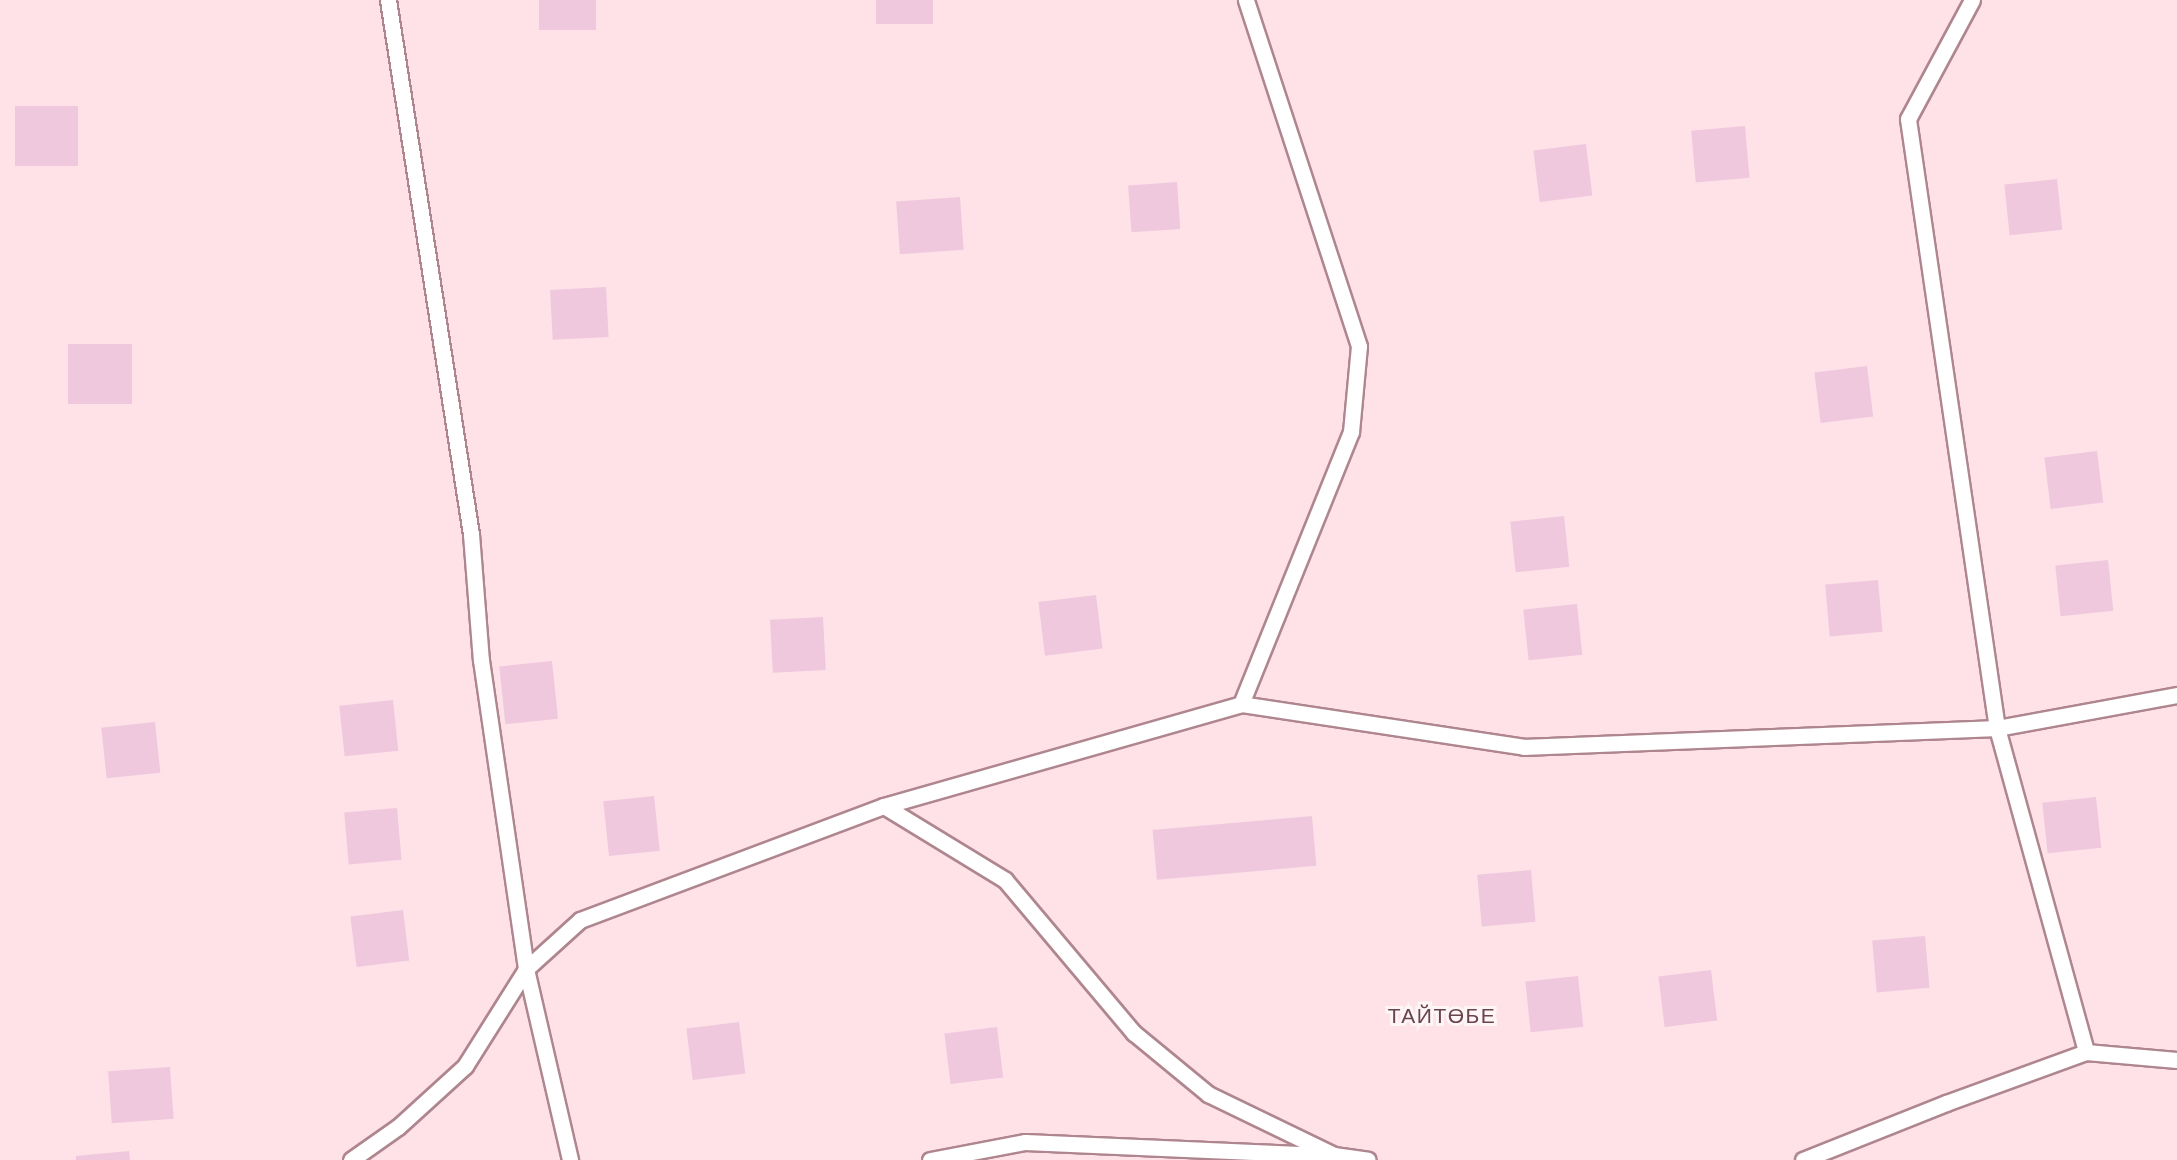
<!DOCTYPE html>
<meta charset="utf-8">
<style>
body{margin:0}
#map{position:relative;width:2177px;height:1160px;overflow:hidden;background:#fee2e8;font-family:"Work Sans",sans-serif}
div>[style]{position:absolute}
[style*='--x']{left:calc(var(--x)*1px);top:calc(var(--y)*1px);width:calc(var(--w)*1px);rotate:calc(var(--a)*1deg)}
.building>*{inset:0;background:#efc8dd;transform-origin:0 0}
.roads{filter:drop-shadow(2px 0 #af868f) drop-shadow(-2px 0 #af868f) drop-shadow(0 2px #af868f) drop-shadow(0 -2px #af868f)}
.service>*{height:15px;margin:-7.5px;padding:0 7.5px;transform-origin:7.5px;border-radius:7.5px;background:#fff}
span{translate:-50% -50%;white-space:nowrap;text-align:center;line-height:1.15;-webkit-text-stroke:6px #fef5f7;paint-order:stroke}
.quarter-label{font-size:21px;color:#69444d;letter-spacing:1.5px}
</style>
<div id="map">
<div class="building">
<i style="left:539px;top:0;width:57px;height:30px"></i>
<i style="left:876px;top:0;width:57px;height:24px"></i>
<i style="left:15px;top:106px;width:63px;height:60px"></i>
<i style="left:1745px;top:126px;width:52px;height:54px;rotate:85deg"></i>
<i style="left:1586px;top:144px;width:52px;height:53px;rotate:83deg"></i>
<i style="left:2057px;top:179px;width:51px;height:53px;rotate:84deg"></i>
<i style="left:1177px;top:182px;width:47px;height:49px;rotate:86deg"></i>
<i style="left:960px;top:197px;width:53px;height:64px;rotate:86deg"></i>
<i style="left:606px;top:287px;width:50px;height:56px;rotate:87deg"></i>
<i style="left:68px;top:344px;width:64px;height:60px"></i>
<i style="left:1867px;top:366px;width:51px;height:53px;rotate:83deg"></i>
<i style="left:2097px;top:451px;width:52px;height:53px;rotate:83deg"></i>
<i style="left:1564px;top:516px;width:51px;height:54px;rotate:84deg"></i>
<i style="left:2108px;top:560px;width:51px;height:53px;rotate:84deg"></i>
<i style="left:1878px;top:580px;width:52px;height:53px;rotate:85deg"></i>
<i style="left:1096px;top:595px;width:54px;height:58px;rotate:83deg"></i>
<i style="left:1577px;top:604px;width:51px;height:54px;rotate:84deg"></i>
<i style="left:823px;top:617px;width:53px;height:53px;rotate:87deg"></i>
<i style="left:552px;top:661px;width:58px;height:53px;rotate:84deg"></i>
<i style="left:393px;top:700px;width:51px;height:54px;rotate:84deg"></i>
<i style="left:155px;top:722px;width:51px;height:54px;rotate:84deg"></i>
<i style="left:654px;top:796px;width:55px;height:51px;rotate:84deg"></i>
<i style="left:2096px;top:797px;width:51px;height:54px;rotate:84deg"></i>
<i style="left:397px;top:808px;width:52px;height:53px;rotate:85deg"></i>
<i style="left:1312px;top:816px;width:50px;height:160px;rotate:85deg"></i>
<i style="left:1531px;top:870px;width:52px;height:54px;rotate:85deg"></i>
<i style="left:403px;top:910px;width:51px;height:53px;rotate:83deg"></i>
<i style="left:1925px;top:936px;width:52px;height:53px;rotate:85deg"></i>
<i style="left:1711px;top:970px;width:51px;height:53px;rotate:83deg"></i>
<i style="left:1578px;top:976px;width:51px;height:53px;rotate:84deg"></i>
<i style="left:739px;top:1022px;width:52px;height:53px;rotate:83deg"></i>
<i style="left:997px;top:1027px;width:51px;height:53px;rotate:83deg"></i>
<i style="left:170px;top:1067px;width:52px;height:62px;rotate:86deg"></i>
<i style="clip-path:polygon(129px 1151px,130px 1160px,76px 1160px,76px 1156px)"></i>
</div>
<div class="roads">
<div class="service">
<i style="--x:388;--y:0;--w:540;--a:81.17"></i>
<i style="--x:471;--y:534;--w:126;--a:85.5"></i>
<i style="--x:481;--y:660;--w:312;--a:81.7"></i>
<i style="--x:526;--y:969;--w:196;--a:77"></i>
<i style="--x:1972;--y:0;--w:135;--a:118.3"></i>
<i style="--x:1908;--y:119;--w:615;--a:81.69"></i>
<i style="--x:1997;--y:728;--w:183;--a:-10.4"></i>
<i style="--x:1241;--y:704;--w:293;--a:-68"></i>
<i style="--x:1351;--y:432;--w:86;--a:-84.7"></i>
<i style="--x:1359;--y:346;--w:364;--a:-108.1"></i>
<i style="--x:884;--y:806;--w:371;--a:-15.9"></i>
<i style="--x:1241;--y:704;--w:286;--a:8.6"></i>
<i style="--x:1524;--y:747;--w:473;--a:-2.3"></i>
<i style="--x:1997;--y:728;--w:336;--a:74.6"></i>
<i style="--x:2086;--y:1052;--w:149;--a:160"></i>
<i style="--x:1946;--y:1103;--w:154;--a:158.3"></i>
<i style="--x:2086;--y:1052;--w:91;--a:5"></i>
<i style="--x:351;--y:1160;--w:57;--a:-35.1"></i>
<i style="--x:398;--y:1127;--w:91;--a:-42.3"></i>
<i style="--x:465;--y:1066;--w:115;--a:-57.8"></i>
<i style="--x:526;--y:969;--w:73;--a:-42.2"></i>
<i style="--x:580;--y:920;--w:325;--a:-20.6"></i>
<i style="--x:884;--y:806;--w:142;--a:31.4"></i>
<i style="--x:1005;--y:880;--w:200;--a:49.9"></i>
<i style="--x:1134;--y:1033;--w:96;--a:39.5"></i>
<i style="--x:1208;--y:1094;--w:140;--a:25.8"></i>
<i style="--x:1334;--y:1155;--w:34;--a:8"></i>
<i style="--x:930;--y:1160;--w:97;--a:-10.7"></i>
<i style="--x:1025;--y:1142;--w:303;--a:2.5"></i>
</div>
</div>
<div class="quarter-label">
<span style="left:1442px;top:1016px">ТАЙТӨБЕ</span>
</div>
</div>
